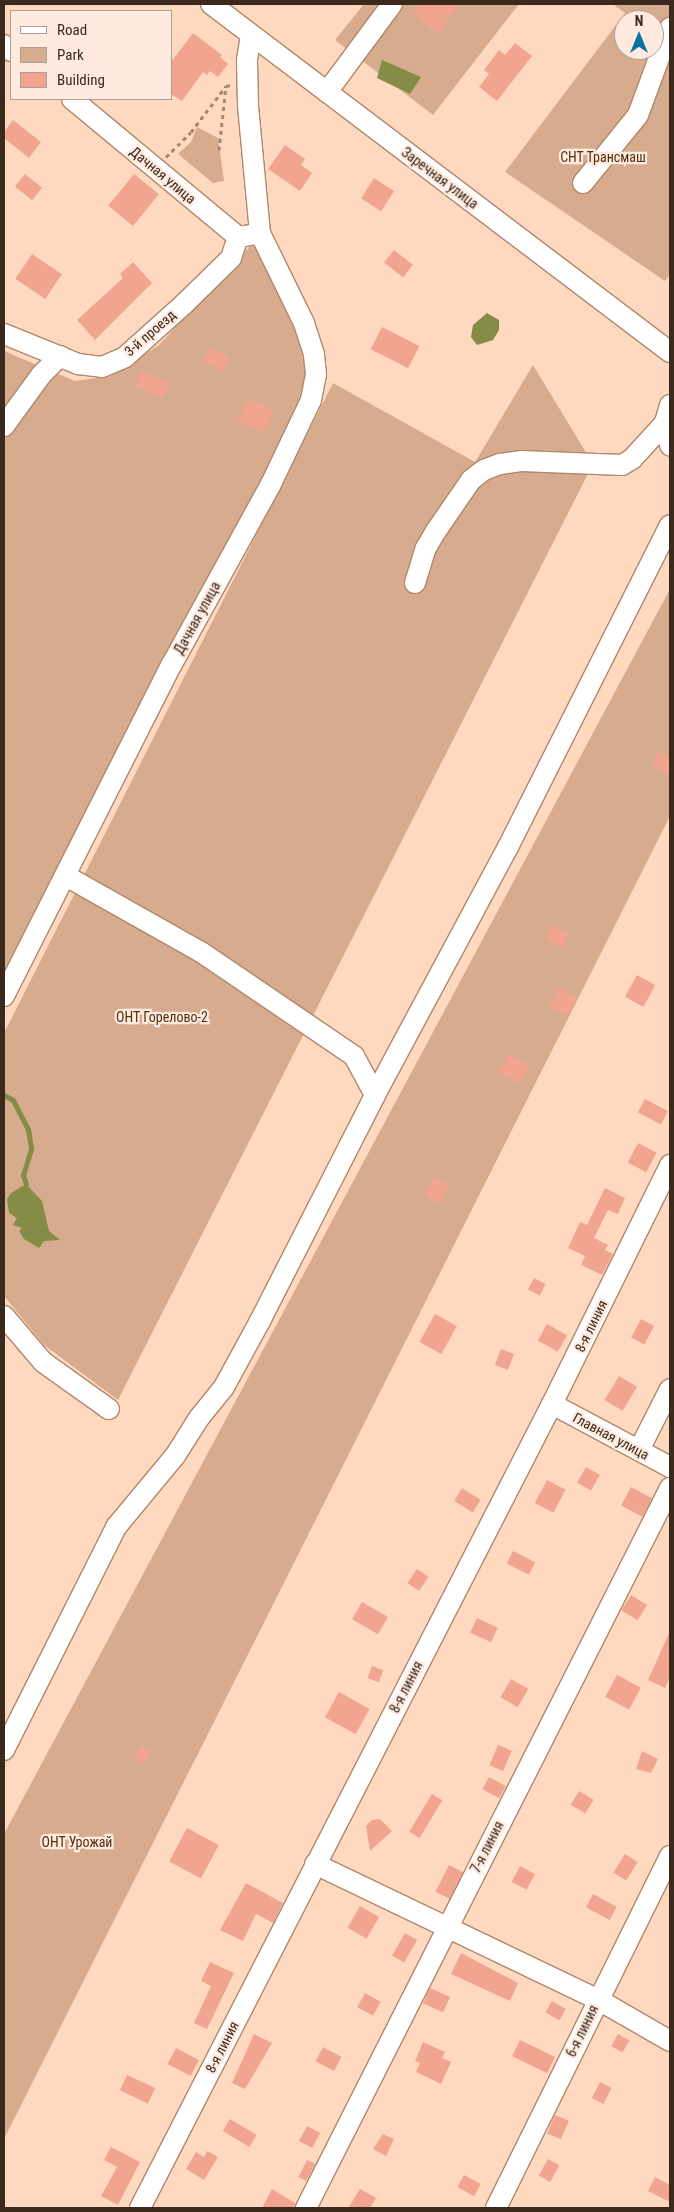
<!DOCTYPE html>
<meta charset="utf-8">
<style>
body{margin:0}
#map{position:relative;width:674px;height:2212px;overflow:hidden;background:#ffd9bf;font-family:"Roboto Condensed",sans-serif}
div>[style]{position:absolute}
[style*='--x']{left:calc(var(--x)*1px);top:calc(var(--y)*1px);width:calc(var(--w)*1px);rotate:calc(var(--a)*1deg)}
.green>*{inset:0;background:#d7ab8e}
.water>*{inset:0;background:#848c46}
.stream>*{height:5px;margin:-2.5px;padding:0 2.5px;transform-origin:2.5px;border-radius:2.5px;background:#848c46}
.building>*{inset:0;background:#f1a591;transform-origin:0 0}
.path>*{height:3px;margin-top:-1.5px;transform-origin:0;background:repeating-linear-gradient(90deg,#a38773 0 4px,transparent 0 8px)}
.roads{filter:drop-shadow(1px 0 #b28668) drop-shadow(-1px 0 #b28668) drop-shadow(0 1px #b28668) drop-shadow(0 -1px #b28668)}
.minor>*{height:20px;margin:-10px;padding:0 10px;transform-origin:10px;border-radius:10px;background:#fff}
span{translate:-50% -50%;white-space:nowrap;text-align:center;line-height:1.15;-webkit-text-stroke:4.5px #feeade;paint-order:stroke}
.park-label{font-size:14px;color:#572e0c}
.street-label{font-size:14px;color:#3b291d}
.frame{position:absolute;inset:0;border:5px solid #3b291d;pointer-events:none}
.legend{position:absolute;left:10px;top:10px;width:162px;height:90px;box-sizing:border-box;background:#feeade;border:1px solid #b09d91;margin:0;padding:6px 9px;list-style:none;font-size:15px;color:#3b291d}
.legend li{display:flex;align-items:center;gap:10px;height:25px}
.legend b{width:25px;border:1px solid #b09d91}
.north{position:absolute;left:614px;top:10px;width:50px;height:50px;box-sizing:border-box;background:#feeade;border:1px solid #b09d91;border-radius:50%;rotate:0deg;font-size:14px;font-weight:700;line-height:20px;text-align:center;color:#3b291d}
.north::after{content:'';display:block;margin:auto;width:18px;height:22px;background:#0a729e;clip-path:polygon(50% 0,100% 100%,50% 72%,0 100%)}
</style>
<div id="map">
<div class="green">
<i style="clip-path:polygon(364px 4px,519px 4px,433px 115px,335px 40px)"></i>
<i style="clip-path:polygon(evenodd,613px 4px,670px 4px,670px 274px,665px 281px,505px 172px,625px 13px,613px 4px,624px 20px,654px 20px,654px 50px,624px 50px,624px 20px)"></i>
<i style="clip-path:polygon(197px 127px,218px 138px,224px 181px,213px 183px,178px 154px,191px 142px)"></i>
<i style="clip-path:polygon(253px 243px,296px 327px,306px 372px,298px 408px,4px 975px,4px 351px,75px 381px,111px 376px,159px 345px)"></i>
<i style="clip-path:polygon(533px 365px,593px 464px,118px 1400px,44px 1345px,4px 1296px,4px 1033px,333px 383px,475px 462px)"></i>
<i style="clip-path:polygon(670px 589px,670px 816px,4px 2139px,4px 1834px)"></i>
</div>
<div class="water">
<i style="clip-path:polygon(382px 60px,421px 77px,410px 94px,377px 78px)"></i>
<i style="clip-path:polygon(487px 313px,499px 320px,499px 330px,493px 340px,477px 345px,471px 337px,473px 325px)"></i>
<i style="clip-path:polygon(26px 1184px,42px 1201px,49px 1231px,60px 1240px,44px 1241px,39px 1248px,24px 1239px,19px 1231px,22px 1228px,13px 1225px,17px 1218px,9px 1213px,7px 1199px,11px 1193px)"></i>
</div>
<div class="stream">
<i style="--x:4;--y:1095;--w:10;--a:29"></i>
<i style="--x:13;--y:1100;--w:33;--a:63"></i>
<i style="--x:28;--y:1129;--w:20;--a:81"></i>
<i style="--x:31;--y:1149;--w:27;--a:107"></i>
<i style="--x:23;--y:1175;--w:9;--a:72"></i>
</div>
<div class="building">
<i style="clip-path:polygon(421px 4px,461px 4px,437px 33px,413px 13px)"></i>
<i style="clip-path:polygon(193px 33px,222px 55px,220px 57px,228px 64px,218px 77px,210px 71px,207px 75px,203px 72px,182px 101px,171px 94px,171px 62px)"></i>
<i style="clip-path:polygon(515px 43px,532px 56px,497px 101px,479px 87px,489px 74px,484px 70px,499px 50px,505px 55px)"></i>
<i style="clip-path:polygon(13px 120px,41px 142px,29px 158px,4px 138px,4px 132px)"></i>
<i style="clip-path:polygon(285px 145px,305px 159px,301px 165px,312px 173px,300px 191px,268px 169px)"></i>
<i style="left:25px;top:174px;width:22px;height:16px;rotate:39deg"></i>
<i style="left:134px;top:174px;width:32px;height:41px;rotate:39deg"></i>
<i style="left:374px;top:178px;width:24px;height:24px;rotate:33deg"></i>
<i style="left:394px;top:250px;width:24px;height:16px;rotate:38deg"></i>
<i style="left:32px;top:254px;width:36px;height:30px;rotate:34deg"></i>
<i style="clip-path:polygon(133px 262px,152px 283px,95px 340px,77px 320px,123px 278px,120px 274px)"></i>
<i style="left:382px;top:327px;width:42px;height:25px;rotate:27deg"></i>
<i style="left:210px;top:348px;width:22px;height:15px;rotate:24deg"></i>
<i style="left:142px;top:371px;width:30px;height:17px;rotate:23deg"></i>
<i style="left:249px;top:398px;width:28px;height:25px;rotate:27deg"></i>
<i style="clip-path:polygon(659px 751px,670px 758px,670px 776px,651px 764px)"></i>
<i style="left:553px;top:925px;width:19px;height:15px;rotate:32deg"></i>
<i style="left:637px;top:975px;width:21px;height:25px;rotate:29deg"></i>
<i style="left:559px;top:988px;width:21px;height:21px;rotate:29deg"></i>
<i style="left:509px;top:1054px;width:23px;height:21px;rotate:29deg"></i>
<i style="left:645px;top:1099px;width:26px;height:15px;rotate:28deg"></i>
<i style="left:638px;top:1143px;width:21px;height:22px;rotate:28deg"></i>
<i style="left:434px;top:1177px;width:17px;height:21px;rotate:28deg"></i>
<i style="clip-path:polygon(605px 1188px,625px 1198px,618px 1214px,608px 1210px,594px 1238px,608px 1245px,605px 1250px,613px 1254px,602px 1275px,581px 1265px,585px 1256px,568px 1248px,580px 1222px,587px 1225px)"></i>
<i style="left:534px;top:1278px;width:13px;height:13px;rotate:27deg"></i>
<i style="left:435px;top:1314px;width:25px;height:32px;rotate:29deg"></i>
<i style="left:641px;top:1319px;width:15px;height:21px;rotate:28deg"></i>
<i style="left:547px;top:1324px;width:23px;height:19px;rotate:29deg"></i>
<i style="left:501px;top:1349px;width:14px;height:17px;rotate:21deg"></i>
<i style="left:619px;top:1376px;width:21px;height:28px;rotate:31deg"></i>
<i style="left:586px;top:1467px;width:16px;height:18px;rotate:30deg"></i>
<i style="left:547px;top:1480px;width:21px;height:26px;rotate:28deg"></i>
<i style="left:631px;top:1487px;width:24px;height:21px;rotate:28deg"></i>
<i style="left:462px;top:1488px;width:22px;height:15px;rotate:32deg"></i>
<i style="left:513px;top:1551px;width:25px;height:14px;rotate:27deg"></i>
<i style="left:417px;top:1569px;width:14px;height:17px;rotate:34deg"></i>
<i style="left:631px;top:1595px;width:19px;height:18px;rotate:32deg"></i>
<i style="left:362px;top:1602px;width:30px;height:20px;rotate:30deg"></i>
<i style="left:477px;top:1618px;width:23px;height:16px;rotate:25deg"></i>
<i style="clip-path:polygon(670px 1631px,670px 1677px,665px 1688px,648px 1680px)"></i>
<i style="left:372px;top:1666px;width:12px;height:13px;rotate:20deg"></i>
<i style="left:617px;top:1675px;width:27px;height:25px;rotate:28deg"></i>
<i style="left:511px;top:1679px;width:20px;height:21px;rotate:30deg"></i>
<i style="left:339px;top:1692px;width:35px;height:29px;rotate:29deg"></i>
<i style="left:141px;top:1745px;width:13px;height:14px;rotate:32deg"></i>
<i style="left:498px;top:1745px;width:15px;height:22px;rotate:23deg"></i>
<i style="clip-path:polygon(642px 1751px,658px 1759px,651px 1773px,636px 1769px)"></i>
<i style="left:489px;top:1777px;width:19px;height:14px;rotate:28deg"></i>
<i style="left:579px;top:1791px;width:17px;height:16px;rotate:31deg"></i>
<i style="left:432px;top:1794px;width:12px;height:44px;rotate:31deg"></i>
<i style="clip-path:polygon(380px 1819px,392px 1831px,370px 1851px,366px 1826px,372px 1820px)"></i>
<i style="left:187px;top:1828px;width:36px;height:38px;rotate:28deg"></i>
<i style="left:625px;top:1854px;width:15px;height:22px;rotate:32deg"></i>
<i style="left:449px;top:1865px;width:16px;height:30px;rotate:27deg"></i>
<i style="left:520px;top:1866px;width:17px;height:18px;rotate:28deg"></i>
<i style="clip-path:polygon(246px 1883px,283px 1903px,273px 1923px,256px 1914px,243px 1941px,220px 1930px)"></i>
<i style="left:593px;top:1894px;width:27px;height:15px;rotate:28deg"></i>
<i style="left:360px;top:1906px;width:22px;height:25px;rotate:30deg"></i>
<i style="left:405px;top:1933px;width:14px;height:26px;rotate:30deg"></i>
<i style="clip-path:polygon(461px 1953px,518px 1983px,510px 2001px,451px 1974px)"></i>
<i style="clip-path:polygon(210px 1962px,234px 1973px,207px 2029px,194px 2023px,211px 1986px,201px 1981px)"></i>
<i style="left:430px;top:1988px;width:22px;height:17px;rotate:24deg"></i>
<i style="left:365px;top:1993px;width:18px;height:16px;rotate:29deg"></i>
<i style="left:552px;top:2001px;width:16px;height:13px;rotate:30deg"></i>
<i style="clip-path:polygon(254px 2034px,272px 2043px,245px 2089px,232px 2083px)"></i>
<i style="left:618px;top:2034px;width:13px;height:14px;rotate:29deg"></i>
<i style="left:520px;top:2040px;width:39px;height:18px;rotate:26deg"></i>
<i style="clip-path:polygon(423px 2042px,445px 2052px,442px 2058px,451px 2062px,441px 2084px,416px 2072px,420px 2063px,415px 2061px)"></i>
<i style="left:323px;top:2047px;width:21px;height:16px;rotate:28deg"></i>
<i style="left:176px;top:2048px;width:26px;height:18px;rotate:28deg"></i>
<i style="left:127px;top:2075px;width:31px;height:17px;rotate:25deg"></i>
<i style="left:600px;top:2082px;width:13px;height:18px;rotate:27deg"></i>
<i style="left:555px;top:2115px;width:15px;height:20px;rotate:23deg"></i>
<i style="left:230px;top:2119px;width:31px;height:14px;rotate:31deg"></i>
<i style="left:307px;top:2126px;width:15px;height:17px;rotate:28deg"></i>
<i style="clip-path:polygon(383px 2134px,394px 2139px,386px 2156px,373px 2149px)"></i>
<i style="clip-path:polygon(111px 2147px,140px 2162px,118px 2205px,101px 2196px,117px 2167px,104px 2160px)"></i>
<i style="clip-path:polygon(207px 2151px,218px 2157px,204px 2180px,186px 2169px,196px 2152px,204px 2157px)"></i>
<i style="left:548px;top:2159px;width:13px;height:19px;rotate:29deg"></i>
<i style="left:307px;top:2160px;width:9px;height:19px;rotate:27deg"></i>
<i style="left:464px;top:2175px;width:19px;height:14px;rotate:28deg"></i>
<i style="clip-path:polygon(655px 2177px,670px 2185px,670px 2202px,648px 2191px)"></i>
<i style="clip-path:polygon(272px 2189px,295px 2203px,294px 2208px,262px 2208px)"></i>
<i style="clip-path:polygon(360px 2189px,376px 2198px,370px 2208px,348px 2208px)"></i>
</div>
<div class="path">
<i style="--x:219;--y:150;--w:64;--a:-83.8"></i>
<i style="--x:166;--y:157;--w:35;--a:-45"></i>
<i style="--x:191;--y:132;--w:58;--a:-52.7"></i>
<i style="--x:226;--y:86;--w:6;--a:-9"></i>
</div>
<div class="roads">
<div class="minor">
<i style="--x:211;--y:4;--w:576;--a:37.17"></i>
<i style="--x:4;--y:45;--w:9;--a:41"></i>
<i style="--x:327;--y:92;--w:109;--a:-53.5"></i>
<i style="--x:72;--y:99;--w:216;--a:39.7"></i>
<i style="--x:238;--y:237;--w:12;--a:-9"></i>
<i style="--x:583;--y:183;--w:87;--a:-51"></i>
<i style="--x:638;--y:115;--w:93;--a:-69.8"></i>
<i style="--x:4;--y:334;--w:80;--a:22.1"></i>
<i style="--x:78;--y:364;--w:24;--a:7"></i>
<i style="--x:102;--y:367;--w:25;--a:-23"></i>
<i style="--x:125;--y:357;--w:79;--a:-41.9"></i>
<i style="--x:184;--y:304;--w:66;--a:-44.4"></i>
<i style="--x:231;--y:258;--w:22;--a:-72"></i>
<i style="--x:670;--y:405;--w:19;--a:106"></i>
<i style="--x:665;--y:423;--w:23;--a:77"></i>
<i style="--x:4;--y:426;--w:63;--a:-54"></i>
<i style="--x:41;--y:375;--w:27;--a:-45"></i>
<i style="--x:415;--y:583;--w:37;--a:-73"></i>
<i style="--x:426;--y:548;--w:20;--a:-60"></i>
<i style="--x:436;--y:531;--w:62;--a:-55.5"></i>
<i style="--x:471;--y:480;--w:16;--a:-38"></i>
<i style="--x:484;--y:470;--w:17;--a:-21"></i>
<i style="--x:500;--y:464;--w:21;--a:-8"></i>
<i style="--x:521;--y:461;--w:101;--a:2.3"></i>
<i style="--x:622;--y:465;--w:12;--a:-31"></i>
<i style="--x:632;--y:459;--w:49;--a:-47.5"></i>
<i style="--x:66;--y:876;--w:155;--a:29.4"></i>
<i style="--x:201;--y:952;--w:185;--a:34.2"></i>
<i style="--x:354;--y:1056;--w:44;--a:61.7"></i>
<i style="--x:4;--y:996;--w:372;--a:-63.2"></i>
<i style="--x:172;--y:664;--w:203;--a:-61.2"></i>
<i style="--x:270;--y:486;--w:95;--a:-64.5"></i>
<i style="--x:311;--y:400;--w:26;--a:-79"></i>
<i style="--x:316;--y:374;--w:20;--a:-96"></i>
<i style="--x:314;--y:354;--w:33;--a:-108"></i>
<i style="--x:304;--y:323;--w:100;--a:-116.1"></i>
<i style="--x:260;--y:233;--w:129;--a:-95.4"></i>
<i style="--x:248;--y:105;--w:45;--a:-91.3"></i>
<i style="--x:247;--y:60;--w:25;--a:-81"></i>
<i style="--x:4;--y:1316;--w:60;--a:49.7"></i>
<i style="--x:43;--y:1362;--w:81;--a:35.5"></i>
<i style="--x:552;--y:1404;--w:134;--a:28.1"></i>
<i style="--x:639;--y:1450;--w:68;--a:-63.1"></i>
<i style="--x:4;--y:1750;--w:250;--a:-63.3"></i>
<i style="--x:116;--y:1527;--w:92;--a:-50.3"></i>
<i style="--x:175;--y:1456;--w:45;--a:-57.7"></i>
<i style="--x:199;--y:1418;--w:40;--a:-51"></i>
<i style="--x:224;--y:1387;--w:75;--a:-61.4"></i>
<i style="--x:260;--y:1321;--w:254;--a:-63"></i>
<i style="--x:375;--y:1095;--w:281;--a:-61.8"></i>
<i style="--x:508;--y:847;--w:360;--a:-63.3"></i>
<i style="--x:315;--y:1864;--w:313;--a:25.6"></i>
<i style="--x:597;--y:1999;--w:84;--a:29.9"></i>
<i style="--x:140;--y:2208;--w:903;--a:-62.87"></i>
<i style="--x:552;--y:1404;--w:267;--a:-63.7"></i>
<i style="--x:306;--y:2208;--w:807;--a:-63.18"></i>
<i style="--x:496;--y:2208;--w:393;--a:-63.7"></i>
</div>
</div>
<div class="park-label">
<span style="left:603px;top:157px">СНТ Трансмаш</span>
<span style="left:162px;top:1017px">ОНТ Горелово-2</span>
<span style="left:77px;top:1842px">ОНТ Урожай</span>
</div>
<div class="street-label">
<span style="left:163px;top:175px;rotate:40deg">Дачная улица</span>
<span style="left:440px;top:178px;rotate:37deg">Заречная улица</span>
<span style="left:150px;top:333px;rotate:-41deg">3-й проезд</span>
<span style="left:197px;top:618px;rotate:-61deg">Дачная улица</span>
<span style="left:591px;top:1326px;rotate:-64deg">8-я линия</span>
<span style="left:611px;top:1436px;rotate:28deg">Главная улица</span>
<span style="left:406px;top:1687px;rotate:-63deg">8-я линия</span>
<span style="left:487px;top:1847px;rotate:-63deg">7-я линия</span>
<span style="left:582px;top:2031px;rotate:-64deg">6-я линия</span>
<span style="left:222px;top:2047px;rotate:-63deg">8-я линия</span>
</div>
<div class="frame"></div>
<ul class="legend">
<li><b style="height:6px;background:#fff"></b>Road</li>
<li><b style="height:14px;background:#d7ab8e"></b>Park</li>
<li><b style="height:14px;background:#f1a591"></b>Building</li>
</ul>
<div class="north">N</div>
</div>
